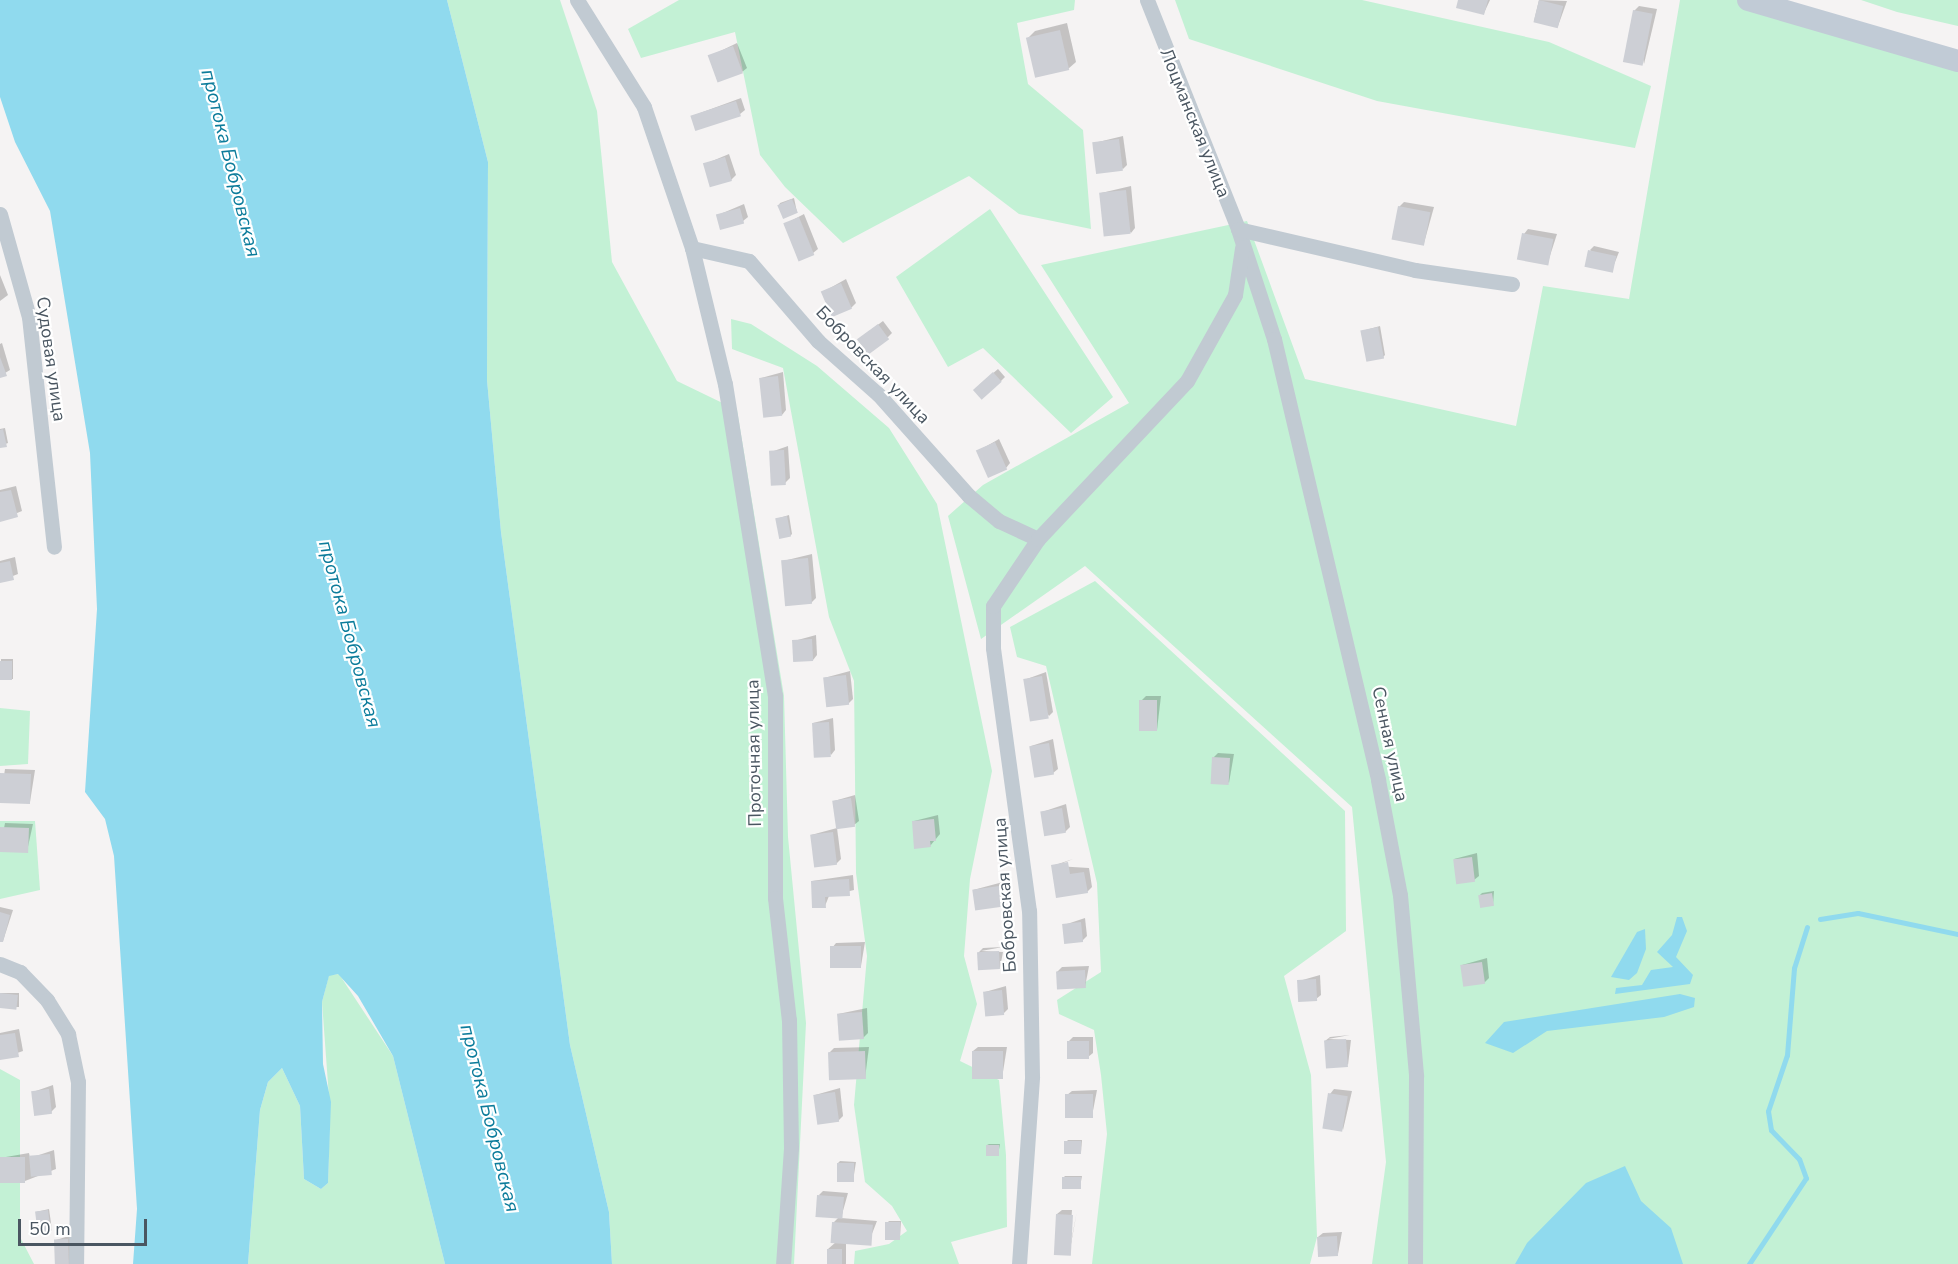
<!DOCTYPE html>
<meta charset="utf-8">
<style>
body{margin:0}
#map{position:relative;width:1958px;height:1264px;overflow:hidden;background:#f5f3f3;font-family:"Nunito Sans",sans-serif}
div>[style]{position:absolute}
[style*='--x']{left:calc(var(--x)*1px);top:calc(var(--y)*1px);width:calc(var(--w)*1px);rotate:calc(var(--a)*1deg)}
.green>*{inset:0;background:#c3f1d5}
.water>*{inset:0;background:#90daee}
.shadow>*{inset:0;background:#0003;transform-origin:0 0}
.stream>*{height:5px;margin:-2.5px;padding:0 2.5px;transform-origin:2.5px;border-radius:2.5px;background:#90daee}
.building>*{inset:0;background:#cdcfd5;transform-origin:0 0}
.street>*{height:15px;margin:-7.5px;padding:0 7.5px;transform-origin:7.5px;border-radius:7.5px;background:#c1cad2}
.secondary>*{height:22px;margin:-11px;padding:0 11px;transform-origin:11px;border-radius:11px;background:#c1cbd6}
span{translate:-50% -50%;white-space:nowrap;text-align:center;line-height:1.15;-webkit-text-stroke:4.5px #fff;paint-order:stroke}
.street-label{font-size:18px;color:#4a5661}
.water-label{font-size:20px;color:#0c7c9b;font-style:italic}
.scale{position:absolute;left:18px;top:1219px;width:129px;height:27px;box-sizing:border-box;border:3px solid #4a5661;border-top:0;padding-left:8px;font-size:18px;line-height:21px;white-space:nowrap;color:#4a5661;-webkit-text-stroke:4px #fff;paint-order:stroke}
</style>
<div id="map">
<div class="green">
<i style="clip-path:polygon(447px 0,560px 0,597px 111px,612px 262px,677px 381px,737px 410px,784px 696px,788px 837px,806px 1023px,794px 1264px,612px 1264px,609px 1212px,570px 1045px,501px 532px,487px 380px,488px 162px)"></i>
<i style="clip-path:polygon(679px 0,1075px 0,1074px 10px,1017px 23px,1028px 84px,1083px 130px,1091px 229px,1019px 214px,969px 176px,843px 243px,785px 187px,760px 155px,735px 32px,641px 58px,628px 29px)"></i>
<i style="clip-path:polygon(1175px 0,1362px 0,1549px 42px,1651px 86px,1635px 148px,1377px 101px,1189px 39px)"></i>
<i style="clip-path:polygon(1680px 0,1748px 0,1958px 61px,1958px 1264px,1372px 1264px,1386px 1162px,1352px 807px,1085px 566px,981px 639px,948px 516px,983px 485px,1129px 403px,1041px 265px,1247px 221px,1305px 379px,1516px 426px,1543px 286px,1629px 299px)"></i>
<i style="clip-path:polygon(1861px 0,1958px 0,1958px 26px,1897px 12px)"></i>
<i style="clip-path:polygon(990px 209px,1113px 397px,1071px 433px,983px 348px,948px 367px,896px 277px)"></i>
<i style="clip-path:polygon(731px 319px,751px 324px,817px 366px,889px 428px,937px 504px,992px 771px,970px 879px,964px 956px,977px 1004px,960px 1061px,999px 1080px,1006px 1155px,1007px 1227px,951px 1242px,959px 1264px,854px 1264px,855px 1251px,889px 1244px,907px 1231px,892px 1206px,865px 1182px,854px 1105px,867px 956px,856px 873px,854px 681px,829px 617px,783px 368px,732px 349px)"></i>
<i style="clip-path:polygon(1095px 581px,1345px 811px,1346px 931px,1284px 976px,1311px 1075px,1317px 1237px,1310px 1264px,1092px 1264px,1107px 1134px,1101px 1075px,1094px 1030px,1059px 1014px,1057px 1000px,1101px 972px,1097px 883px,1046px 666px,1017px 657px,1010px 627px)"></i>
<i style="clip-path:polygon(0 708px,30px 711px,28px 764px,0 766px)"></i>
<i style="clip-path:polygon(0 821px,35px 821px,40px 890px,0 899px)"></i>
<i style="clip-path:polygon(339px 974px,393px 1056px,445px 1264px,248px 1264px,260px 1110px,268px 1082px,282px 1068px,300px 1106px,304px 1179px,321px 1189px,328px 1183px,330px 1111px,322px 1002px,329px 975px)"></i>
<i style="clip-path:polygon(0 1069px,20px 1080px,20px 1237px,34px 1264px,0 1264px)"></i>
</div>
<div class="water">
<i style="clip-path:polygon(0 0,447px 0,488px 162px,487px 380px,501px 532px,570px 1045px,609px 1212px,612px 1264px,445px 1264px,393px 1056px,358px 996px,338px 974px,329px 976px,322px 1002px,323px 1064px,331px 1102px,328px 1183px,321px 1189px,304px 1179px,300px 1106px,282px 1068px,268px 1082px,260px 1110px,248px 1264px,133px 1264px,137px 1209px,114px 856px,105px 819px,85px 792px,97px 609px,90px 453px,50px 211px,15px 142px,0 97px)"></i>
<i style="clip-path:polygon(1677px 917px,1682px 917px,1687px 931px,1676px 957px,1693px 975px,1690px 984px,1615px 994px,1616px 988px,1642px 985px,1651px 970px,1673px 967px,1657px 952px,1672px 935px)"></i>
<i style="clip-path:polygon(1645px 929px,1646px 949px,1637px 973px,1629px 980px,1611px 977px,1637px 932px)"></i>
<i style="clip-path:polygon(1680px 994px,1695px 998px,1694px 1007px,1664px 1017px,1547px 1031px,1513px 1053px,1485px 1043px,1504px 1022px)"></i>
<i style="clip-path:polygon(1625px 1166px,1641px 1201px,1671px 1228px,1683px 1264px,1515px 1264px,1527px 1243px,1586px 1183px)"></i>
</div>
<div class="shadow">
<i style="clip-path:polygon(1459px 0,1490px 0,1484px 13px)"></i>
<i style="clip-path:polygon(1539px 0,1567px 1px,1558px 26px,1534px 21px)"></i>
<i style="clip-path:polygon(1639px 6px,1657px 9px,1644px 64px,1634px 11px)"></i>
<i style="clip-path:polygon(1067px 23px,1076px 62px,1068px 69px,1028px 38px,1035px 31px)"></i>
<i style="clip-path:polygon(737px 43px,747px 68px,742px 72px,710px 56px)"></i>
<i style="clip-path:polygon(741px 98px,745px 110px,740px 114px,692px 116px)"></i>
<i style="clip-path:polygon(1123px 136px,1127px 165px,1123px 169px,1094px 143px)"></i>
<i style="clip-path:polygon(729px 154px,736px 175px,731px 180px,705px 164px)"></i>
<i style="clip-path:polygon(1131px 186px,1135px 228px,1131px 233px,1101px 193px)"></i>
<i style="clip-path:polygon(794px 198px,797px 212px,779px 205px,780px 203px)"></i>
<i style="clip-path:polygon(1404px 202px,1434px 207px,1424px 243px,1399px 207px)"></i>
<i style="clip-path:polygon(744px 204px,748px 217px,743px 221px,718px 215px)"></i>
<i style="clip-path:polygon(804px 214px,818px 249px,813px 253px,785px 224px)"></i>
<i style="clip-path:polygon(1528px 229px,1557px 234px,1547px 265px,1524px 234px)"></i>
<i style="clip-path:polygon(1594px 246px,1619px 252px,1611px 272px,1590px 250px)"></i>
<i style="clip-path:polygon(0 275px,8px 295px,0 301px)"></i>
<i style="clip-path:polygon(846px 279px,856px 303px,851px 308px,823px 292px)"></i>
<i style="clip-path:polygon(883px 321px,892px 333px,888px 337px,864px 335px)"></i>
<i style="clip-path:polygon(1380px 326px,1385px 355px,1383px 357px,1362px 331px)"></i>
<i style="clip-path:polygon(2px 343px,10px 370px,0 376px,0 344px)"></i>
<i style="clip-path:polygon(998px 369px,1005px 377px,1001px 381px,979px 385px)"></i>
<i style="clip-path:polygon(783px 372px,786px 410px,782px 415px,761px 378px)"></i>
<i style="clip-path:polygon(5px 428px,8px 443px,0 446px,0 429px)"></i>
<i style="clip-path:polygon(999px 439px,1010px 463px,1006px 468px,978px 451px)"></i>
<i style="clip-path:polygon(788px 446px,790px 478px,785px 483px,771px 452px)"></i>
<i style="clip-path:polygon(16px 486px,22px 511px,0 520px,0 490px)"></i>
<i style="clip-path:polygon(789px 515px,792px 534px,790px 536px,776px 519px)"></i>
<i style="clip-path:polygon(812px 554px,816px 598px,811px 603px,783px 561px)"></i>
<i style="clip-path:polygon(15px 557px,18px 574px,0 581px,0 561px)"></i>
<i style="clip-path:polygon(816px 635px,817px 655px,813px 660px,794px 641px)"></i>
<i style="left:1px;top:659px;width:12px;height:20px"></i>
<i style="clip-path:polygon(850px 671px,853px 699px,848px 704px,824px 678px)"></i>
<i style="clip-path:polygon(1046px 672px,1053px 712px,1049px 716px,1024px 680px)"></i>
<i style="clip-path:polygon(1146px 696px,1161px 696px,1157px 730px,1141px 701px)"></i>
<i style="clip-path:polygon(833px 718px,835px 750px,831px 755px,813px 723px)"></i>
<i style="clip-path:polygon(1053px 739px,1058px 769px,1053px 773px,1031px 746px)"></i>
<i style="clip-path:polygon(1218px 753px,1234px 754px,1229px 783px,1213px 758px)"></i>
<i style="clip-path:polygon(5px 769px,35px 770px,30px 802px,0 801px)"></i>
<i style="clip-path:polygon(855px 795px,859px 821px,854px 825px,834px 801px)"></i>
<i style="clip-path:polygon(1066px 804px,1070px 827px,1065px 832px,1042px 812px)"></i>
<i style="clip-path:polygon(938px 815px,940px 834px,930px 846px,914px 821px)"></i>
<i style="clip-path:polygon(5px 823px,33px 824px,27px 851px,0 850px)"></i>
<i style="clip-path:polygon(837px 828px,841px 859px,836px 864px,811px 835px)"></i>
<i style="clip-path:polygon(1477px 853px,1479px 876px,1474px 880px,1454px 859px)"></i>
<i style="clip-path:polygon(1073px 859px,1056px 866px,1089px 868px,1092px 887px,1087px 892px,1052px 866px)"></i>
<i style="clip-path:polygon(853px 875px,854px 890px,829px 896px,825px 906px,812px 881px)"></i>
<i style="clip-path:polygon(1003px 882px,1005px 901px,1001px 905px,973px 890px)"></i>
<i style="clip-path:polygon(1494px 891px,1493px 905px,1480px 895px,1482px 893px)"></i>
<i style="clip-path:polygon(0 907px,13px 910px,3px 941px,0 940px)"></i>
<i style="clip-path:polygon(1085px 918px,1087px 936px,1082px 941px,1064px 925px)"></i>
<i style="clip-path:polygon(865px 942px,861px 966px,832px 948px,836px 943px)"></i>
<i style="clip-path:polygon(1003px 947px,981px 951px,1003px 952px,1000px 968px,978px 953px,983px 948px)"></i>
<i style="clip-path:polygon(1487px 958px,1489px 978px,1484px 983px,1462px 965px)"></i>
<i style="clip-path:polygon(1089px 966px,1085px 987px,1057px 972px,1062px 967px)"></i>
<i style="clip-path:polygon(1320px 975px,1321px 995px,1316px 999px,1299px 981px)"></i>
<i style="clip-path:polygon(1006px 986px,1008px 1009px,1003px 1014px,985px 992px)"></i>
<i style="left:0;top:993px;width:19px;height:14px"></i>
<i style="clip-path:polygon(867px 1008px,868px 1033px,863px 1038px,838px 1014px)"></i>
<i style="clip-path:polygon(19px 1029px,23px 1051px,0 1059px,0 1033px)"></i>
<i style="clip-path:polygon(1350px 1035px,1328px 1039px,1351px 1040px,1348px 1065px,1325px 1041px,1330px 1037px)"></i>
<i style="clip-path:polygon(1073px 1037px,1093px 1037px,1093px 1053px,1088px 1057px,1068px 1042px)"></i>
<i style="clip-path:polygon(869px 1047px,865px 1078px,829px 1053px,834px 1048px)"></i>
<i style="clip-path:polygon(978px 1047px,1007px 1047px,1002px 1078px,973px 1051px)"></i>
<i style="clip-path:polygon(53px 1085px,56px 1107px,51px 1112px,33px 1092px)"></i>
<i style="clip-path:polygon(840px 1088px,843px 1116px,838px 1121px,815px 1095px)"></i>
<i style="clip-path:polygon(1334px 1089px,1352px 1091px,1343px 1130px,1330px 1094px)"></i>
<i style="clip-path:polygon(1097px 1090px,1092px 1116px,1067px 1095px,1072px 1091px)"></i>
<i style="clip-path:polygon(1082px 1140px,1081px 1153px,1066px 1142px,1068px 1140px)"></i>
<i style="clip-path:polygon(989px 1144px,1000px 1144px,998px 1155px,987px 1145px)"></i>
<i style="clip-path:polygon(54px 1150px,56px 1169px,25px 1181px,0 1158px,29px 1153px,30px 1158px)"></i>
<i style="clip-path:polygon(840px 1161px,856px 1162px,853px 1181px,838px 1163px)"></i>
<i style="clip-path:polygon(1082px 1176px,1080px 1187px,1063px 1178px,1065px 1176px)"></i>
<i style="clip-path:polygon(823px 1191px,848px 1193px,841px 1218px,877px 1221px,868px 1244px,846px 1243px,846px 1264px,828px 1264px,828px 1249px,836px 1242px,833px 1223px,839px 1217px,819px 1195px)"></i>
<i style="clip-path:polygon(49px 1209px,52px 1230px,50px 1232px,36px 1212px)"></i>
<i style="clip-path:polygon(1062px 1210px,1072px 1210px,1069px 1252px,1077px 1211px,1069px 1255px,1057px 1214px)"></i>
<i style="clip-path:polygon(889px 1221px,901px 1221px,900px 1238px,887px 1223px)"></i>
<i style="clip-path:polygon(1342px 1232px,1338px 1254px,1318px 1237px,1323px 1233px)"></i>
<i style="clip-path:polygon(72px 1235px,73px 1264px,57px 1264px,56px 1240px)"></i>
</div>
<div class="stream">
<i style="--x:1820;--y:919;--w:38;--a:-9"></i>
<i style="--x:1858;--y:913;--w:102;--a:11.9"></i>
<i style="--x:1749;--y:1264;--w:103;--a:-56.5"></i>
<i style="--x:1806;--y:1178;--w:20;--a:-110"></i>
<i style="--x:1799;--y:1159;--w:40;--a:-134"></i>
<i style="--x:1771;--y:1130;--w:19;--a:-99"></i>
<i style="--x:1768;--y:1111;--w:59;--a:-71.3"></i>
<i style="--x:1787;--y:1055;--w:87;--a:-85.4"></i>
<i style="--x:1794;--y:968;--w:43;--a:-72.4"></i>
</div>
<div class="building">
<i style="clip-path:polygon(1458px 0,1488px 0,1484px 15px,1456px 8px)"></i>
<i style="left:1539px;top:0;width:25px;height:23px;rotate:14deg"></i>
<i style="left:1633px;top:10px;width:20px;height:53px;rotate:11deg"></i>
<i style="left:1060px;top:30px;width:41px;height:35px;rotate:77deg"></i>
<i style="left:733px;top:46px;width:29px;height:27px;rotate:70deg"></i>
<i style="left:736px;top:101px;width:16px;height:48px;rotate:72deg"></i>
<i style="left:1119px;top:139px;width:32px;height:27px;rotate:83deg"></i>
<i style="left:725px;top:157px;width:25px;height:23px;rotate:74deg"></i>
<i style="left:1126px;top:190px;width:44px;height:27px;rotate:84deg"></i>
<i style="left:792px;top:199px;width:15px;height:16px;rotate:67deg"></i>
<i style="left:1398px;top:206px;width:33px;height:34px;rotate:11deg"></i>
<i style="left:740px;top:208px;width:16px;height:25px;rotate:75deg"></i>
<i style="left:799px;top:217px;width:41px;height:17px;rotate:68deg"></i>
<i style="left:1522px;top:233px;width:32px;height:27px;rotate:11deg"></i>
<i style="left:1588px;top:250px;width:29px;height:17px;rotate:12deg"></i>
<i style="left:841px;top:283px;width:28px;height:22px;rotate:67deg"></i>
<i style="left:878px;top:324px;width:19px;height:26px;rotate:54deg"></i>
<i style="left:1378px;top:327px;width:32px;height:18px;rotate:79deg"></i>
<i style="clip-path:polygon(0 357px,7px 376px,0 378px)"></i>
<i style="left:993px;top:372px;width:13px;height:27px;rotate:48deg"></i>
<i style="left:778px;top:376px;width:40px;height:19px;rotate:84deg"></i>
<i style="clip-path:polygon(3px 429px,7px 447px,0 448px,0 430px)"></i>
<i style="left:995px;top:442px;width:30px;height:21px;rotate:66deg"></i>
<i style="left:784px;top:450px;width:35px;height:15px;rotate:87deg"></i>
<i style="clip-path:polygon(11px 490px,18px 517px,0 522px,0 492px)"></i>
<i style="left:787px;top:516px;width:21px;height:12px;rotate:79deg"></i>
<i style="left:808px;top:558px;width:46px;height:27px;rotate:85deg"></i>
<i style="clip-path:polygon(10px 561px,14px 580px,0 583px,0 563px)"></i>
<i style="left:812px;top:639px;width:22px;height:20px;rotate:87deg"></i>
<i style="left:0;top:661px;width:12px;height:19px"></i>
<i style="left:846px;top:675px;width:30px;height:23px;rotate:84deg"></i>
<i style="left:1042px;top:676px;width:43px;height:19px;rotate:81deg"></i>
<i style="left:1139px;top:700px;width:18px;height:31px"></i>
<i style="left:829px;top:722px;width:35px;height:17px;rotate:87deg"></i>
<i style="left:1049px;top:743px;width:32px;height:20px;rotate:81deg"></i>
<i style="left:1212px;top:757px;width:18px;height:27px;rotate:3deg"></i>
<i style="left:0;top:773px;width:31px;height:30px;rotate:2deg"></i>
<i style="left:851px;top:798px;width:29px;height:19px;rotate:82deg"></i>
<i style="left:1062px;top:808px;width:25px;height:22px;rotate:81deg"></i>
<i style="clip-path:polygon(934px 819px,936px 841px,930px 841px,931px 847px,914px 849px,912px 821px)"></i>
<i style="left:0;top:827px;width:29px;height:25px;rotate:2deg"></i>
<i style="left:833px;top:832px;width:33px;height:23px;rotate:83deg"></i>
<i style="left:1472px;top:857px;width:25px;height:19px;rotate:83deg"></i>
<i style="clip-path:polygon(1068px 862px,1070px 874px,1084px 872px,1088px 893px,1056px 898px,1051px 865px)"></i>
<i style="clip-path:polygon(849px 879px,850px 896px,825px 897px,826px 908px,812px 908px,811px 881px)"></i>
<i style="left:999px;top:886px;width:21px;height:27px;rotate:82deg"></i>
<i style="left:1492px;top:893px;width:13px;height:14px;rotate:81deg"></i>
<i style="clip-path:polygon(0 912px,10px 915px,3px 942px,0 942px)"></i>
<i style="left:1081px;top:922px;width:20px;height:19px;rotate:84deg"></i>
<i style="left:861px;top:946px;width:22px;height:31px;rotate:90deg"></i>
<i style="left:999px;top:951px;width:18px;height:22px;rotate:87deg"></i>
<i style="left:1482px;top:962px;width:22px;height:22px;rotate:82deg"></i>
<i style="left:1085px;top:970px;width:18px;height:29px;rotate:87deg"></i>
<i style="left:1316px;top:979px;width:22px;height:19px;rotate:87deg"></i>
<i style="left:1002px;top:990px;width:25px;height:19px;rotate:85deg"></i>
<i style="left:0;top:993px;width:18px;height:15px;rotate:6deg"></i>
<i style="left:862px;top:1012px;width:27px;height:25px;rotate:86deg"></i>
<i style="clip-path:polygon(15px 1033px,19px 1057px,0 1060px,0 1035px)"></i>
<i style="left:1346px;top:1039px;width:28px;height:22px;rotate:86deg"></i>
<i style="left:1067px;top:1041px;width:22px;height:18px"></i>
<i style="left:865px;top:1051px;width:28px;height:37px;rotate:88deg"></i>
<i style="left:972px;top:1051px;width:31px;height:28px"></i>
<i style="left:49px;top:1089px;width:25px;height:18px;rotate:83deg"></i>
<i style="left:835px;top:1092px;width:30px;height:22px;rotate:82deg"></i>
<i style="left:1328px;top:1093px;width:20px;height:36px;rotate:9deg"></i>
<i style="left:1093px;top:1094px;width:24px;height:28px;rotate:90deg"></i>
<i style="left:1081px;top:1141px;width:13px;height:17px;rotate:90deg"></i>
<i style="left:986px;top:1145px;width:13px;height:11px"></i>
<i style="left:50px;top:1154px;width:21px;height:21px;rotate:85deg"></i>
<i style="left:0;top:1157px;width:25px;height:26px"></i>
<i style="left:837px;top:1163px;width:17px;height:19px"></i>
<i style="left:1062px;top:1177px;width:19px;height:12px"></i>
<i style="left:817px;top:1195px;width:27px;height:22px;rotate:4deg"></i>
<i style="left:48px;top:1210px;width:23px;height:13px;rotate:83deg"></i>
<i style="left:1056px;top:1214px;width:17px;height:41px;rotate:3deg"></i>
<i style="left:832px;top:1222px;width:41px;height:21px;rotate:4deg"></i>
<i style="left:885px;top:1222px;width:15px;height:18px"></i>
<i style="left:1337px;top:1236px;width:20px;height:20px;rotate:87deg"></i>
<i style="left:68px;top:1239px;width:25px;height:14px;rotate:88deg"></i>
<i style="left:827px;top:1249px;width:15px;height:15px"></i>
</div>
<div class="street">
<i style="--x:577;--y:0;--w:126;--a:57.9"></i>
<i style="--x:644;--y:107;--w:149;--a:71.2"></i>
<i style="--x:692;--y:248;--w:58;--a:12.8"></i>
<i style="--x:749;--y:261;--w:106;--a:49.2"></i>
<i style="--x:818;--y:341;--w:80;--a:41.5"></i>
<i style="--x:878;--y:394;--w:137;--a:48.3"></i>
<i style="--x:969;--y:496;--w:39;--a:40"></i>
<i style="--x:999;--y:521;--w:43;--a:24.8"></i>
<i style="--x:1147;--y:0;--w:246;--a:68.3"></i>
<i style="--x:1238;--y:229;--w:116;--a:71.9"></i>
<i style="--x:1274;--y:339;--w:453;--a:76.7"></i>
<i style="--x:1378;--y:780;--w:117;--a:79.2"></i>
<i style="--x:1400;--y:895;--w:182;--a:84.9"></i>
<i style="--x:1416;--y:1076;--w:188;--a:90.3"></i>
<i style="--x:0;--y:214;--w:107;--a:74.3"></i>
<i style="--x:29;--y:317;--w:231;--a:83.8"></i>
<i style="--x:1238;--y:229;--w:182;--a:13"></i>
<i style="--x:1415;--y:270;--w:98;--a:8.2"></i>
<i style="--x:692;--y:248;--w:140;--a:76.4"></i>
<i style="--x:725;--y:384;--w:315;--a:80.9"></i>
<i style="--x:775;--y:695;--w:203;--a:90"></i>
<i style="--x:775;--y:898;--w:123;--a:83.5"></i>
<i style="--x:789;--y:1020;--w:128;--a:89.1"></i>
<i style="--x:791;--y:1148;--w:116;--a:93.9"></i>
<i style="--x:0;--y:964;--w:22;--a:22"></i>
<i style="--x:20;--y:972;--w:39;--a:46"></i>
<i style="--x:47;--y:1000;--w:40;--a:58"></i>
<i style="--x:68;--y:1034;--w:49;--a:78.2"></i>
<i style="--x:78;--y:1082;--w:182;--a:90.6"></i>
<i style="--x:1019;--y:1264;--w:188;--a:-86"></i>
<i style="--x:1032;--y:1076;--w:165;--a:-91"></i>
<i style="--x:1029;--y:911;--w:265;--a:-97.8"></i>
<i style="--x:993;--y:648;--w:42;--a:-90"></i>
<i style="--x:993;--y:606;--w:81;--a:-56.1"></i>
<i style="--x:1038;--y:539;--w:217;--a:-46.7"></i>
<i style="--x:1187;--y:381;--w:98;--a:-60.8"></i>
<i style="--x:1235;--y:295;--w:48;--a:-81.5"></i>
</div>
<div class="secondary">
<i style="--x:1748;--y:0;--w:219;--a:16.2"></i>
</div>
<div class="street-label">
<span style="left:1195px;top:123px;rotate:68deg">Лоцманская улица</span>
<span style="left:51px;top:359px;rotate:82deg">Судовая улица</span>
<span style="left:873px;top:365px;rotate:46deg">Бобровская улица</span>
<span style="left:1390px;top:744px;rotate:78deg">Сенная улица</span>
<span style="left:754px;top:753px;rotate:-91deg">Проточная улица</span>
<span style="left:1005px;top:895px;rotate:-94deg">Бобровская улица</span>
</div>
<div class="water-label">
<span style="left:231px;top:163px;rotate:76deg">протока Бобровская</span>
<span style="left:350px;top:634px;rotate:75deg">протока Бобровская</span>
<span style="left:490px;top:1118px;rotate:76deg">протока Бобровская</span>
</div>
<div class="scale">50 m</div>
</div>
